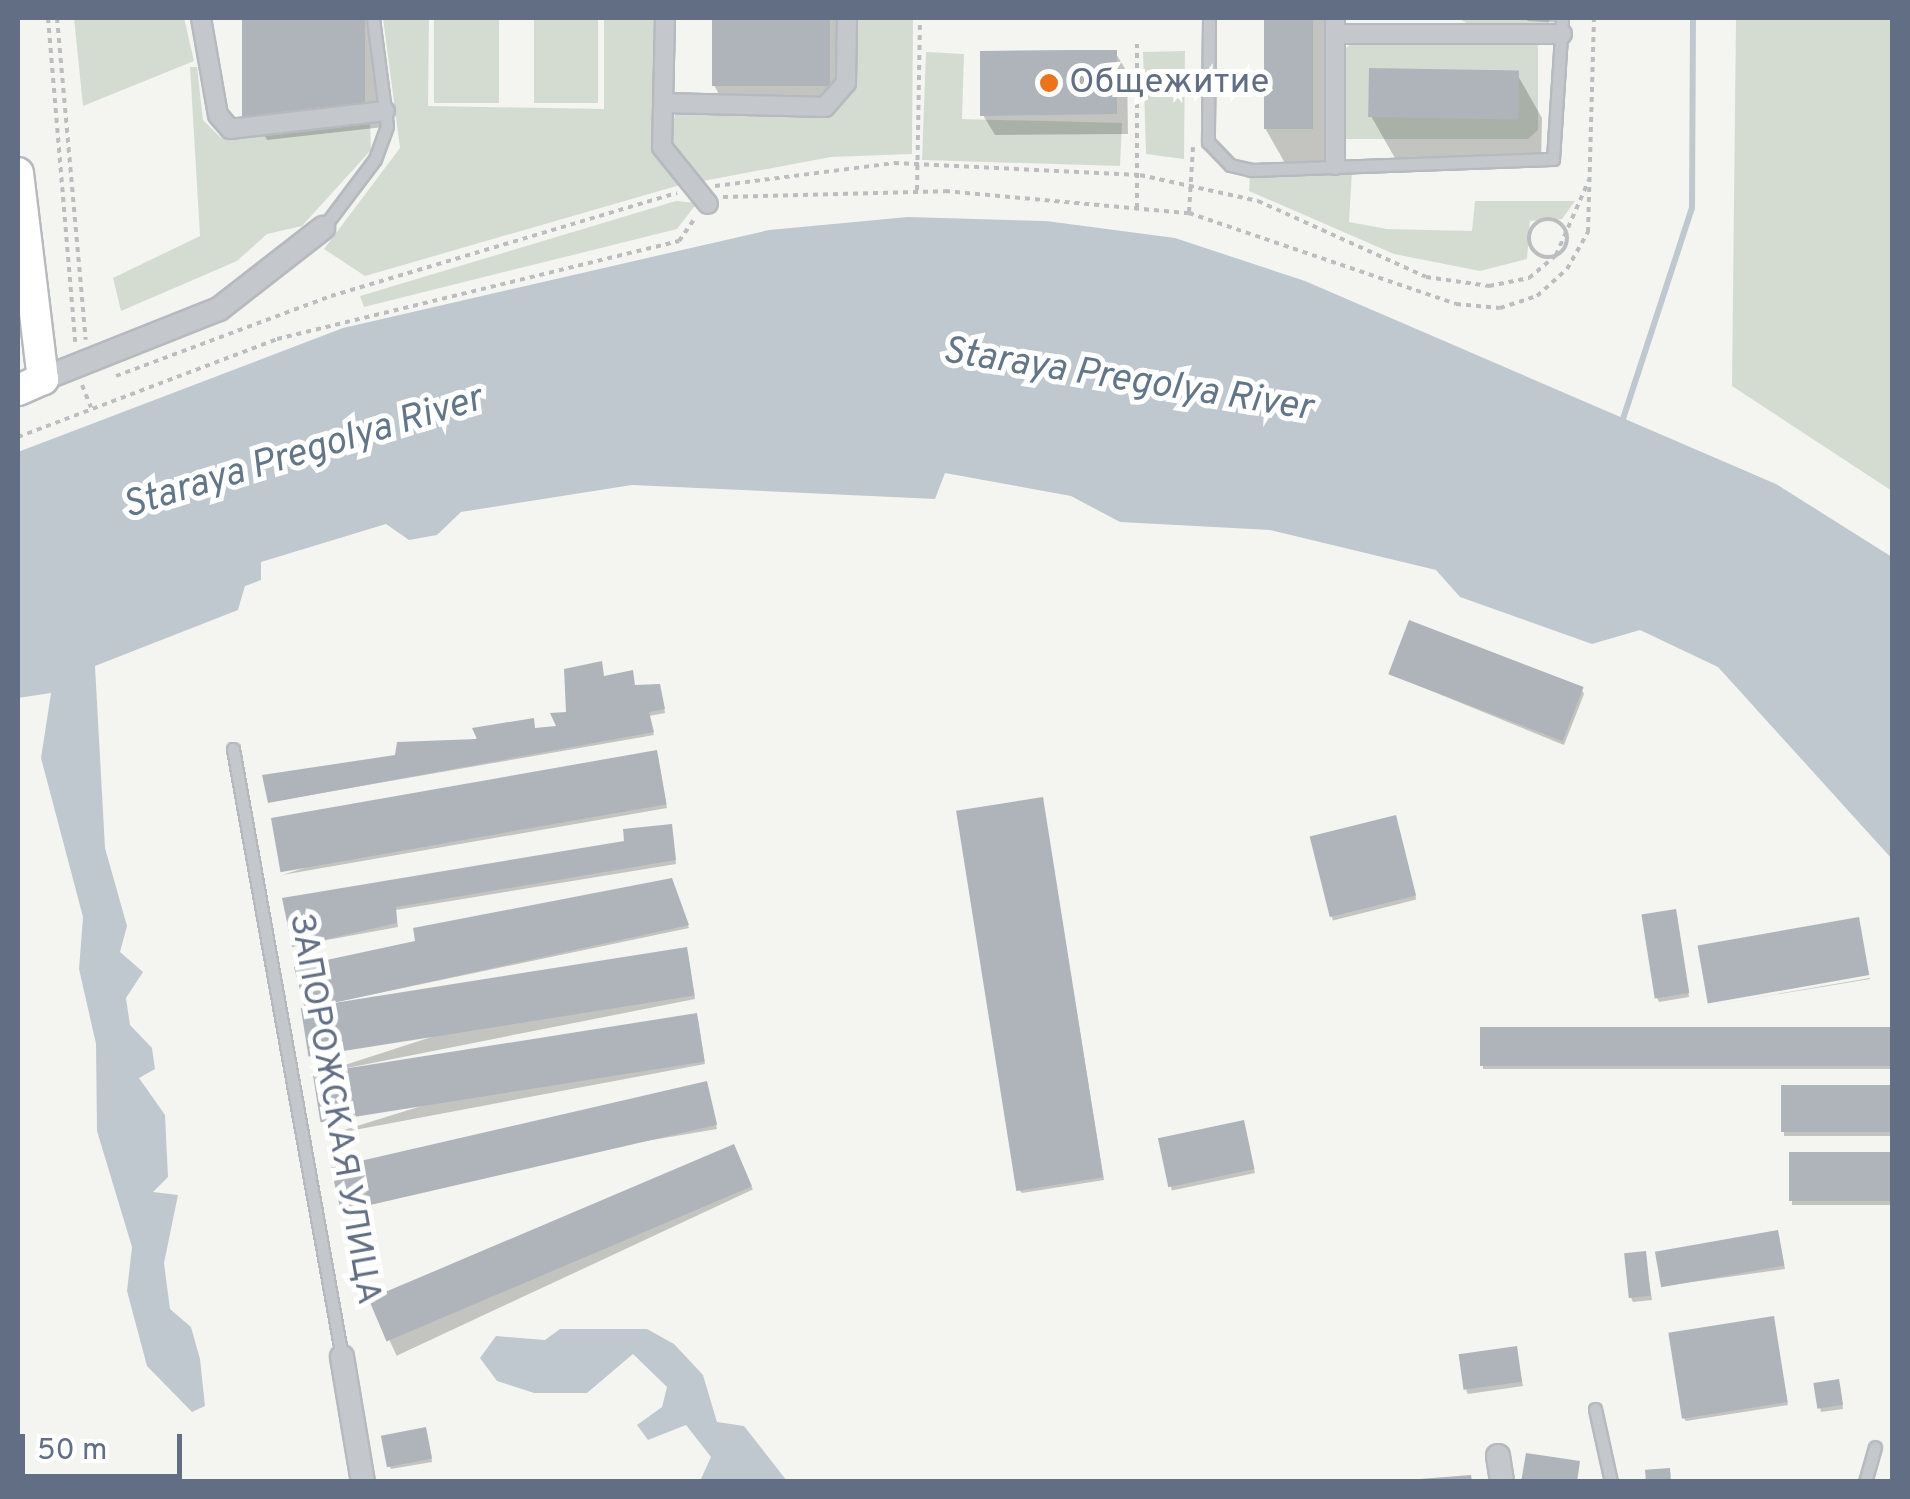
<!DOCTYPE html>
<meta charset="utf-8">
<style>
body{margin:0}
#map{position:relative;width:1910px;height:1499px;overflow:hidden;background:#f4f5f1;font-family:Overpass,sans-serif}
div>[style]{position:absolute}
[style*='--x']{left:calc(var(--x)*1px);top:calc(var(--y)*1px);width:calc(var(--w)*1px);rotate:calc(var(--a)*1deg)}
.green>*{inset:0;background:#d4dcd2;transform-origin:0 0}
.water>*{inset:0;background:#c0c8cf}
.shadow>*{inset:0;background:#0003;transform-origin:0 0}
.stream>*{height:6px;margin:-3px;padding:0 3px;transform-origin:3px;border-radius:3px;background:#c0c8cf}
.building>*{inset:0;background:#afb4bb;transform-origin:0 0}
.path>*{height:4px;margin-top:-2px;transform-origin:0;background:repeating-linear-gradient(90deg,#bbbdc0 0 5px,transparent 0 10px)}
.path>.ring{margin:-2px;padding:0;box-sizing:content-box;background:none;border:4px solid #bbbdc0;border-radius:50%}
.roads{filter:drop-shadow(2px 0 #b6babf) drop-shadow(-2px 0 #b6babf) drop-shadow(0 2px #b6babf) drop-shadow(0 -2px #b6babf)}
.service>*{height:11px;margin:-5.5px;padding:0 5.5px;transform-origin:5.5px;border-radius:5.5px;background:#c4c7cb}
.pedestrian>*{height:18px;margin:-9px;padding:0 9px;transform-origin:9px;border-radius:9px;background:#c4c7cb}
.minor>*{height:22px;margin:-11px;padding:0 11px;transform-origin:11px;border-radius:11px;background:#c4c7cb}
.secondary>*{height:30px;margin:-15px;padding:0 15px;transform-origin:15px;border-radius:15px;background:#fff}
.dots>*{width:28px;height:28px;translate:-50% -50%;box-sizing:border-box;border:5px solid #fff;border-radius:50%}
span{translate:-50% -50%;white-space:nowrap;text-align:center;line-height:1.15;-webkit-text-stroke:10px #fff;paint-order:stroke}
.poi-label{font-size:35px;color:#626e83}
.left{translate:0 -50%;text-align:left}
.street-label{font-size:35px;color:#626e83}
.water-label{font-size:38px;color:#637687;font-style:italic}
.frame{position:absolute;inset:0;border:20px solid #626e83;pointer-events:none}
.scale{position:absolute;left:20px;top:1434px;width:162px;height:45px;box-sizing:border-box;border:5px solid #626e83;border-top:0;padding-left:12px;font-size:30px;line-height:35px;white-space:nowrap;color:#626e83;-webkit-text-stroke:8px #fff;paint-order:stroke}
</style>
<div id="map">
<div class="green">
<i style="clip-path:polygon(74px 18px,184px 18px,194px 61px,83px 106px)"></i>
<i style="clip-path:polygon(383px 18px,429px 18px,428px 106px,604px 109px,604px 18px,656px 18px,653px 146px,680px 185px,365px 276px,324px 249px,400px 148px)"></i>
<i style="left:434px;top:18px;width:65px;height:85px"></i>
<i style="left:534px;top:18px;width:64px;height:85px"></i>
<i style="clip-path:polygon(853px 18px,913px 18px,912px 154px,831px 157px,703px 181px,669px 143px,675px 114px,828px 113px,852px 89px)"></i>
<i style="clip-path:polygon(1458px 18px,1549px 18px,1549px 25px,1472px 26px)"></i>
<i style="clip-path:polygon(1736px 18px,1892px 18px,1892px 491px,1732px 386px)"></i>
<i style="clip-path:polygon(1351px 44px,1538px 44px,1538px 130px,1528px 139px,1343px 139px,1342px 51px)"></i>
<i style="clip-path:polygon(1185px 51px,1184px 159px,1146px 154px,1143px 52px)"></i>
<i style="clip-path:polygon(926px 52px,964px 54px,962px 119px,1122px 123px,1120px 166px,922px 160px)"></i>
<i style="clip-path:polygon(190px 67px,197px 67px,203px 120px,221px 138px,370px 124px,371px 150px,302px 226px,267px 234px,237px 261px,121px 311px,113px 278px,200px 236px)"></i>
<i style="clip-path:polygon(1352px 171px,1349px 222px,1387px 229px,1472px 231px,1475px 201px,1575px 201px,1562px 219px,1530px 221px,1527px 259px,1480px 271px,1394px 254px,1249px 191px,1250px 176px)"></i>
<i style="clip-path:polygon(676px 201px,697px 203px,677px 229px,364px 307px,360px 296px)"></i>
</div>
<div class="water">
<i style="clip-path:polygon(908px 217px,1046px 221px,1175px 238px,1305px 281px,1776px 484px,1892px 557px,1892px 859px,1718px 667px,1640px 630px,1592px 644px,1460px 597px,1436px 570px,1270px 530px,1120px 522px,1071px 496px,945px 473px,935px 499px,632px 485px,461px 512px,437px 535px,409px 540px,386px 524px,261px 562px,261px 580px,245px 586px,238px 610px,95px 666px,105px 848px,127px 926px,120px 952px,143px 972px,126px 998px,130px 1025px,152px 1048px,155px 1069px,139px 1078px,165px 1115px,168px 1177px,153px 1192px,178px 1195px,164px 1263px,170px 1309px,191px 1327px,200px 1359px,205px 1406px,192px 1412px,147px 1366px,127px 1291px,132px 1247px,97px 1131px,96px 1044px,79px 969px,83px 917px,41px 758px,51px 693px,18px 698px,18px 452px,343px 328px,769px 230px)"></i>
<i style="clip-path:polygon(560px 1329px,647px 1329px,674px 1344px,703px 1375px,717px 1422px,744px 1426px,787px 1481px,700px 1481px,711px 1457px,686px 1425px,648px 1440px,637px 1425px,662px 1407px,667px 1387px,633px 1354px,587px 1393px,534px 1393px,497px 1381px,480px 1358px,496px 1336px,545px 1340px)"></i>
</div>
<div class="shadow">
<i style="clip-path:polygon(244px 18px,371px 18px,384px 127px,267px 140px,255px 119px)"></i>
<i style="clip-path:polygon(715px 18px,840px 18px,839px 108px,725px 106px,714px 85px)"></i>
<i style="clip-path:polygon(1266px 18px,1337px 18px,1336px 172px,1290px 172px,1265px 128px)"></i>
<i style="clip-path:polygon(1525px 18px,1565px 18px,1565px 23px,1528px 21px)"></i>
<i style="clip-path:polygon(1115px 52px,1127px 72px,1128px 134px,995px 135px,983px 115px)"></i>
<i style="clip-path:polygon(1517px 74px,1542px 118px,1541px 164px,1396px 160px,1371px 116px)"></i>
<i style="clip-path:polygon(1390px 674px,1582px 690px,1584px 694px,1564px 745px)"></i>
<i style="clip-path:polygon(604px 679px,661px 691px,665px 713px,649px 716px,654px 735px,270px 802px,533px 721px,535px 730px,560px 728px)"></i>
<i style="clip-path:polygon(658px 757px,667px 808px,282px 875px)"></i>
<i style="clip-path:polygon(1043px 803px,1104px 1180px,1022px 1193px,1019px 1190px)"></i>
<i style="left:1397px;top:822px;width:80px;height:86px;rotate:76deg"></i>
<i style="clip-path:polygon(671px 827px,676px 864px,396px 910px,398px 927px,294px 946px,285px 900px,626px 843px)"></i>
<i style="clip-path:polygon(673px 885px,689px 928px,308px 1008px)"></i>
<i style="clip-path:polygon(1677px 916px,1689px 997px,1659px 1002px,1657px 998px)"></i>
<i style="clip-path:polygon(688px 954px,695px 999px,317px 1074px)"></i>
<i style="clip-path:polygon(1870px 978px,1870px 979px,1712px 1005px)"></i>
<i style="clip-path:polygon(698px 1020px,705px 1064px,328px 1135px)"></i>
<i style="left:1892px;top:1030px;width:39px;height:409px;rotate:90deg"></i>
<i style="clip-path:polygon(708px 1088px,717px 1129px,340px 1193px)"></i>
<i style="left:1892px;top:1088px;width:48px;height:108px;rotate:90deg"></i>
<i style="left:1245px;top:1126px;width:48px;height:85px;rotate:78deg"></i>
<i style="left:733px;top:1147px;width:47px;height:393px;rotate:65deg"></i>
<i style="left:1892px;top:1154px;width:51px;height:100px;rotate:90deg"></i>
<i style="clip-path:polygon(1779px 1236px,1785px 1269px,1664px 1286px)"></i>
<i style="clip-path:polygon(1645px 1254px,1652px 1300px,1633px 1302px,1631px 1298px)"></i>
<i style="clip-path:polygon(1773px 1318px,1788px 1405px,1686px 1421px,1683px 1417px)"></i>
<i style="clip-path:polygon(1516px 1349px,1523px 1386px,1468px 1394px,1466px 1390px)"></i>
<i style="clip-path:polygon(1815px 1384px,1840px 1385px,1843px 1409px,1821px 1412px)"></i>
<i style="clip-path:polygon(427px 1434px,432px 1462px,391px 1469px,389px 1465px)"></i>
</div>
<div class="stream">
<i style="--x:1621;--y:425;--w:228;--a:-71.9"></i>
<i style="--x:1692;--y:208;--w:190;--a:-89.7"></i>
</div>
<div class="building">
<i style="left:242px;top:18px;width:123px;height:103px"></i>
<i style="left:712px;top:18px;width:118px;height:68px"></i>
<i style="left:1264px;top:18px;width:49px;height:111px"></i>
<i style="clip-path:polygon(1073px 50px,1117px 50px,1117px 114px,980px 116px,980px 51px)"></i>
<i style="left:1369px;top:68px;width:150px;height:49px;rotate:1deg"></i>
<i style="left:1409px;top:620px;width:187px;height:58px;rotate:21deg"></i>
<i style="clip-path:polygon(602px 661px,604px 676px,633px 670px,635px 685px,660px 684px,665px 709px,649px 712px,654px 732px,268px 803px,262px 775px,395px 755px,397px 742px,477px 739px,472px 728px,534px 718px,535px 728px,556px 726px,550px 713px,566px 712px,564px 669px)"></i>
<i style="left:657px;top:750px;width:55px;height:392px;rotate:80deg"></i>
<i style="left:1043px;top:797px;width:385px;height:88px;rotate:81deg"></i>
<i style="left:1396px;top:815px;width:83px;height:89px;rotate:76deg"></i>
<i style="clip-path:polygon(672px 824px,676px 860px,396px 907px,397px 923px,292px 947px,282px 898px,624px 841px,623px 829px)"></i>
<i style="clip-path:polygon(672px 878px,689px 925px,305px 1009px,294px 967px,415px 941px,413px 928px)"></i>
<i style="left:1676px;top:909px;width:85px;height:35px;rotate:81deg"></i>
<i style="left:1859px;top:917px;width:59px;height:164px;rotate:80deg"></i>
<i style="left:687px;top:947px;width:49px;height:391px;rotate:81deg"></i>
<i style="left:697px;top:1013px;width:49px;height:389px;rotate:81deg"></i>
<i style="left:1892px;top:1027px;width:39px;height:412px;rotate:90deg"></i>
<i style="left:707px;top:1081px;width:45px;height:386px;rotate:77deg"></i>
<i style="left:1892px;top:1085px;width:47px;height:111px;rotate:90deg"></i>
<i style="left:1244px;top:1120px;width:50px;height:88px;rotate:78deg"></i>
<i style="left:734px;top:1144px;width:46px;height:397px;rotate:67deg"></i>
<i style="left:1892px;top:1152px;width:49px;height:103px;rotate:90deg"></i>
<i style="left:1778px;top:1230px;width:36px;height:125px;rotate:80deg"></i>
<i style="left:1646px;top:1251px;width:45px;height:22px;rotate:84deg"></i>
<i style="left:1774px;top:1316px;width:87px;height:107px;rotate:81deg"></i>
<i style="left:1517px;top:1346px;width:36px;height:59px;rotate:82deg"></i>
<i style="left:1839px;top:1379px;width:26px;height:26px;rotate:81deg"></i>
<i style="left:426px;top:1427px;width:32px;height:46px;rotate:79deg"></i>
<i style="clip-path:polygon(1526px 1453px,1580px 1461px,1577px 1482px,1521px 1482px)"></i>
<i style="left:1670px;top:1468px;width:14px;height:25px;rotate:86deg"></i>
<i style="clip-path:polygon(1471px 1475px,1472px 1482px,1420px 1482px,1420px 1479px)"></i>
</div>
<div class="path">
<i style="--x:48;--y:18;--w:325;--a:85.2"></i>
<i style="--x:57;--y:18;--w:323;--a:84.9"></i>
<i style="--x:715;--y:186;--w:180;--a:-7.3"></i>
<i style="--x:894;--y:163;--w:246;--a:2.8"></i>
<i style="--x:1140;--y:175;--w:121;--a:12.4"></i>
<i style="--x:1258;--y:201;--w:184;--a:24.3"></i>
<i style="--x:1426;--y:277;--w:64;--a:8.1"></i>
<i style="--x:1489;--y:286;--w:41;--a:-11.3"></i>
<i style="--x:1529;--y:278;--w:35;--a:-40"></i>
<i style="--x:1556;--y:255;--w:82;--a:-66.3"></i>
<i style="--x:917;--y:190;--w:172;--a:-89"></i>
<i style="--x:723;--y:197;--w:222;--a:-1.5"></i>
<i style="--x:945;--y:191;--w:245;--a:5.2"></i>
<i style="--x:1189;--y:213;--w:282;--a:18.8"></i>
<i style="--x:1456;--y:304;--w:44;--a:5.2"></i>
<i style="--x:1500;--y:308;--w:39;--a:-18"></i>
<i style="--x:1537;--y:296;--w:40;--a:-42"></i>
<i style="--x:1567;--y:269;--w:43;--a:-60.4"></i>
<i style="--x:1588;--y:232;--w:214;--a:-88.4"></i>
<i style="--x:1137;--y:208;--w:164;--a:-90"></i>
<i style="--x:1189;--y:212;--w:65;--a:-86.5"></i>
<i class="ring" style="left:1529px;top:219px;width:34px;height:34px"></i>
<i style="--x:116;--y:376;--w:229;--a:-20.4"></i>
<i style="--x:331;--y:296;--w:361;--a:-16.6"></i>
<i style="--x:82;--y:385;--w:24;--a:68"></i>
<i style="--x:18;--y:437;--w:277;--a:-20.7"></i>
<i style="--x:277;--y:339;--w:414;--a:-13.7"></i>
<i style="--x:679;--y:241;--w:29;--a:-55"></i>
</div>
<div class="roads">
<div class="service">
<i style="--x:1209;--y:18;--w:124;--a:90.5"></i>
<i style="--x:1208;--y:142;--w:32;--a:46"></i>
<i style="--x:1230;--y:165;--w:22;--a:13"></i>
<i style="--x:1251;--y:170;--w:302;--a:-2.1"></i>
<i style="--x:1553;--y:159;--w:141;--a:-86.3"></i>
<i style="--x:323;--y:228;--w:86;--a:-53"></i>
<i style="--x:375;--y:159;--w:35;--a:-70"></i>
<i style="--x:387;--y:126;--w:109;--a:-97.4"></i>
<i style="--x:233;--y:749;--w:618;--a:79.84"></i>
<i style="--x:1595;--y:1409;--w:75;--a:77.6"></i>
<i style="--x:1865;--y:1482;--w:36;--a:-74"></i>
</div>
<div class="pedestrian">
<i style="--x:201;--y:18;--w:98;--a:80.1"></i>
<i style="--x:218;--y:115;--w:18;--a:49"></i>
<i style="--x:230;--y:129;--w:156;--a:-6.6"></i>
<i style="--x:665;--y:18;--w:129;--a:91.3"></i>
<i style="--x:662;--y:147;--w:73;--a:51.1"></i>
<i style="--x:1335;--y:18;--w:147;--a:90"></i>
<i style="--x:1335;--y:34;--w:227;--a:0"></i>
<i style="--x:664;--y:103;--w:161;--a:1.4"></i>
<i style="--x:825;--y:107;--w:32;--a:-49"></i>
<i style="--x:846;--y:83;--w:65;--a:-89.1"></i>
</div>
<div class="minor">
<i style="--x:43;--y:379;--w:189;--a:-21.7"></i>
<i style="--x:219;--y:309;--w:132;--a:-37.9"></i>
<i style="--x:342;--y:1357;--w:127;--a:80.5"></i>
<i style="--x:1498;--y:1456;--w:26;--a:81"></i>
</div>
<div class="secondary">
<i style="--x:18;--y:173;--w:208;--a:83.1"></i>
<i style="--x:43;--y:379;--w:27;--a:156"></i>
</div>
</div>
<div class="dots">
<i style="left:1049px;top:83px;background:#ea731c"></i>
</div>
<div class="poi-label">
<span class="left" style="left:1069px;top:83px">Общежитие</span>
</div>
<div class="street-label">
<span style="left:334px;top:1109px;rotate:80deg">ЗАПОРОЖСКАЯ УЛИЦА</span>
</div>
<div class="water-label">
<span style="left:1127px;top:381px;rotate:9deg">Staraya Pregolya River</span>
<span style="left:303px;top:454px;rotate:-17deg">Staraya Pregolya River</span>
</div>
<div class="frame"></div>
<div class="scale">50 m</div>
</div>
